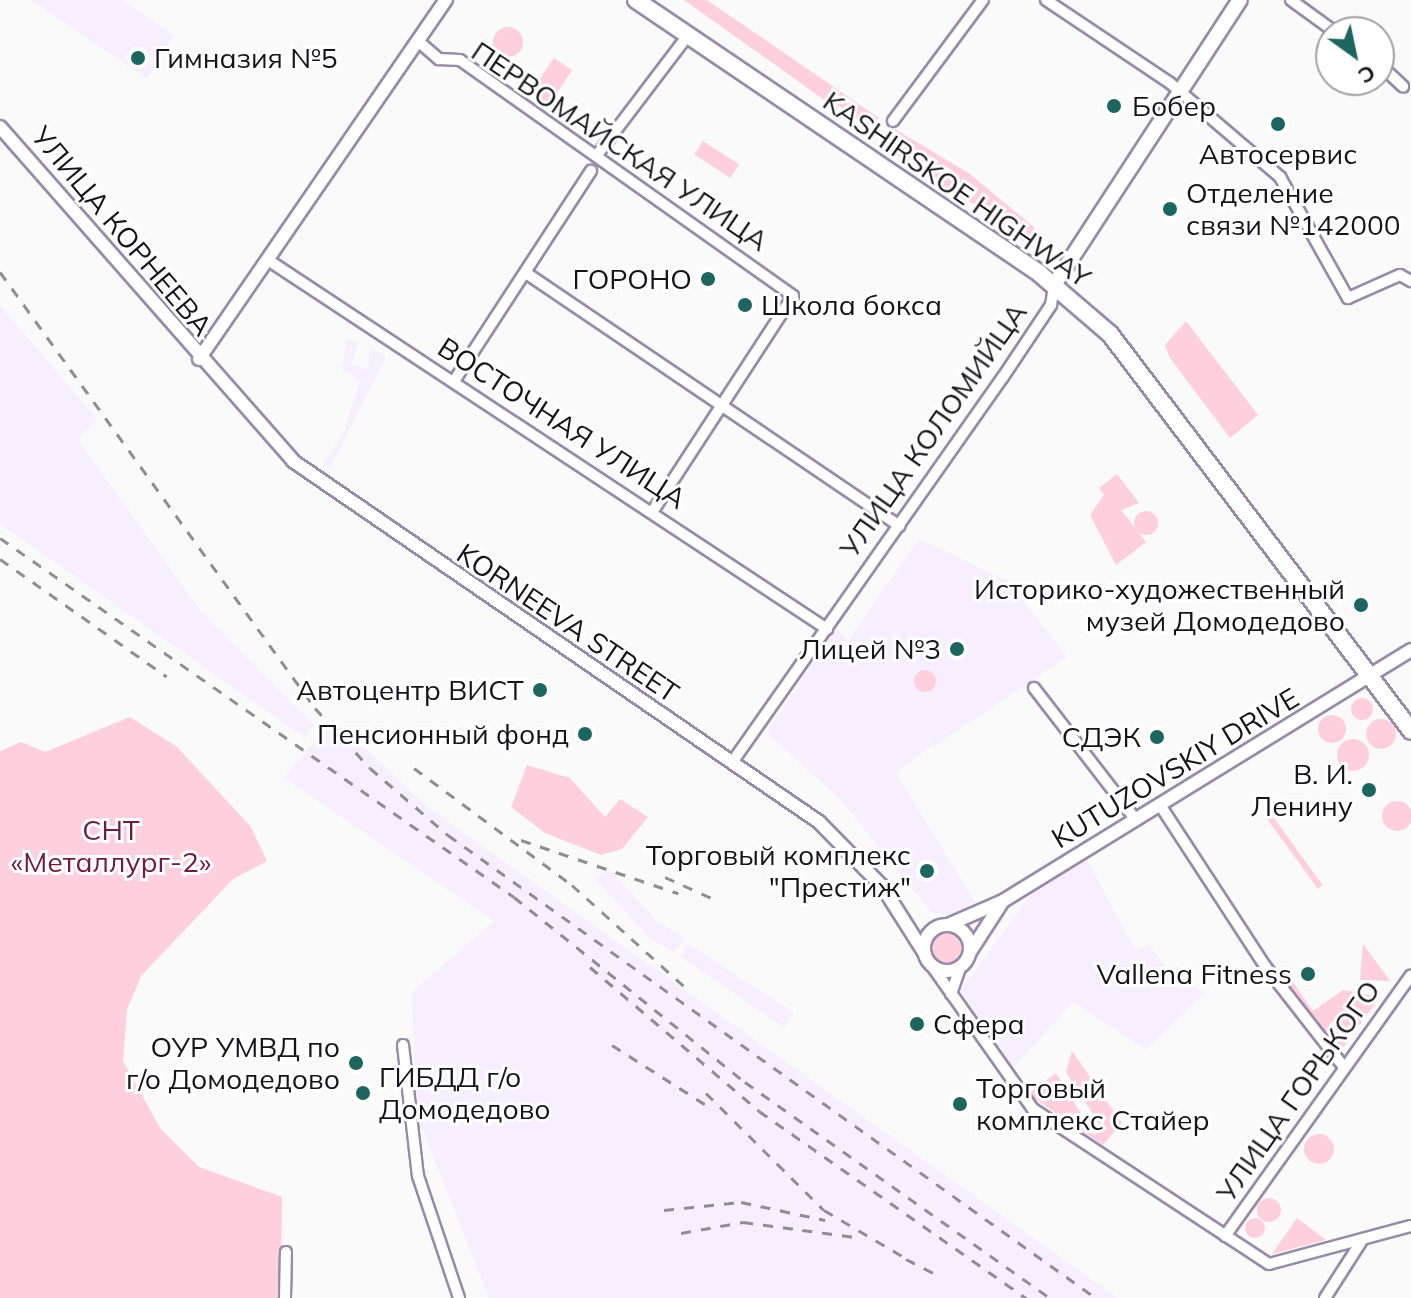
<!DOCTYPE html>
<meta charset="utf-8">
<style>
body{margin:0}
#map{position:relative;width:1411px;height:1298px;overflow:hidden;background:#fafafa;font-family:Mulish,sans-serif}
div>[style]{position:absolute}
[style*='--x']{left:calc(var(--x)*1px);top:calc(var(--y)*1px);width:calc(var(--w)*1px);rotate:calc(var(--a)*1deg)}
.built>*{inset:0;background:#f7eeff}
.green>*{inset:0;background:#fecfdd;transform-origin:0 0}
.round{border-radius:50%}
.roads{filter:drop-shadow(2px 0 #9a8aa9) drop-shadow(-2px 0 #9a8aa9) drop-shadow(0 2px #9a8aa9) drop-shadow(0 -2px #9a8aa9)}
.minor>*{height:10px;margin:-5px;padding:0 5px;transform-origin:5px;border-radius:5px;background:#fff}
.tertiary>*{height:12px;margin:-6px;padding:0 6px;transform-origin:6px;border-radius:6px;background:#fff}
.tertiary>.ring{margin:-6px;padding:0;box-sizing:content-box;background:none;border:12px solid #fff;border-radius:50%}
.secondary>*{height:14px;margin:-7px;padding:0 7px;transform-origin:7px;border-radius:7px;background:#fff}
.primary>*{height:16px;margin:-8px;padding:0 8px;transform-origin:8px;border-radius:8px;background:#fff}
.rail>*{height:3px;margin-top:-1.5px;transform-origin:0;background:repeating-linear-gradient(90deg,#908d92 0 10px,transparent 0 20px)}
.dots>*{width:22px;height:22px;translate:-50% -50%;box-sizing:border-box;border:4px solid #fff;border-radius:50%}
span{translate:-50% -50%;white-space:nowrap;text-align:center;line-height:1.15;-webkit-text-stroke:6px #fff;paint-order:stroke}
.poi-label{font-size:28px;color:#18121d}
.left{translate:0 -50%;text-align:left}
.right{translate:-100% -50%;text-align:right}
.street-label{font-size:28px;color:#18121d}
.park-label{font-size:28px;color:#731a42}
.north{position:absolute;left:1315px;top:16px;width:80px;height:80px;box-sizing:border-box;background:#fff;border:2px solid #a3a0a5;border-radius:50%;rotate:147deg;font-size:22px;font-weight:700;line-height:32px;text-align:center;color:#18121d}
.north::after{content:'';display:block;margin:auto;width:28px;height:36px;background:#1c665f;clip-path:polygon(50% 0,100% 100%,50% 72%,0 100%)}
</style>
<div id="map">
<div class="built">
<i style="clip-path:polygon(31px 0,123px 0,174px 36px,147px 79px)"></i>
<i style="clip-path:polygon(0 305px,97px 419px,78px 440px,200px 610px,314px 725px,305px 738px,0 524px)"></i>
<i style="clip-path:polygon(347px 339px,358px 343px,351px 365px,368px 370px,370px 347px,386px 357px,330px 468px,323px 464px,344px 432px,360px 381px,342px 369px)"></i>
<i style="clip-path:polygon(919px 539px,1008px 581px,1067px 657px,935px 746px,924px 733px,932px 745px,896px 773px,975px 902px,953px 915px,932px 913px,842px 801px,767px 733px,836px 628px,848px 641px)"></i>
<i style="clip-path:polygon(333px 719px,429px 808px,1118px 1298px,489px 1298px,417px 1115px,412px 992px,494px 921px,284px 778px)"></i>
<i style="clip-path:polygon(1087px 860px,1136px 951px,1149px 944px,1169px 972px,1204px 993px,1146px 1050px,1073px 1002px,1012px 1069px,961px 990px,1034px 890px)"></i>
<i style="clip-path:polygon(608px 868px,657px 921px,684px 938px,674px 952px,652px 940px,595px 879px)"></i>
<i style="clip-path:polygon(689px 944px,794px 1013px,784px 1028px,680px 956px)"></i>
</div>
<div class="green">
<i style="clip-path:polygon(684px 0,707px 0,879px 118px,865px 129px)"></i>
<i class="round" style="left:493px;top:27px;width:30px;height:30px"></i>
<i style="left:554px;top:58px;width:22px;height:42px;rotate:34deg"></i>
<i style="clip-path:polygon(895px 129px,970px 174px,1042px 234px,1032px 247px,990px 219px,993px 210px,966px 201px,882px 145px)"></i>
<i style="left:703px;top:141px;width:43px;height:16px;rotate:33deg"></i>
<i style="clip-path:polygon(1186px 321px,1258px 415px,1230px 438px,1170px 358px,1165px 345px)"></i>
<i style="clip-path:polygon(1117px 474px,1139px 503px,1121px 510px,1146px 542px,1116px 565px,1090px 515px,1104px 495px,1099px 488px)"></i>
<i class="round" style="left:1134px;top:511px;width:24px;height:24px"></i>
<i class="round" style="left:914px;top:670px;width:22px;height:22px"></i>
<i class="round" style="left:1351px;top:698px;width:22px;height:22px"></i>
<i class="round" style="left:1318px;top:715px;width:28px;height:28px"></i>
<i style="clip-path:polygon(130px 717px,177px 747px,251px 827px,267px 861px,233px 879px,141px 976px,127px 1010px,123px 1061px,160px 1128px,199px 1167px,282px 1197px,281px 1298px,0 1298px,0 751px,21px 742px,45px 752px)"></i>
<i class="round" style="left:1366px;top:719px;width:30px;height:30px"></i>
<i class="round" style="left:1337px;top:739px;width:32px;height:32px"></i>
<i style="clip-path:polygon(527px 765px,570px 778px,605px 817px,620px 799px,648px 817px,622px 849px,601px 855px,545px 833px,511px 807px)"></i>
<i class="round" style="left:1382px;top:801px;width:30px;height:30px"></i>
<i style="left:1271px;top:814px;width:88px;height:6px;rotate:54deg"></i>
<i class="round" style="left:928px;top:930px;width:38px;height:38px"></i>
<i style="clip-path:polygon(1363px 944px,1390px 981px,1360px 980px)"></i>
<i style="clip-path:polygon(1277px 972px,1287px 973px,1313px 1011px,1343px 990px,1380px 997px,1340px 1052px)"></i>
<i style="clip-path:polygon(1072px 1051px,1122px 1123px,1103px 1145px,1028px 1094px,1056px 1073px,1094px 1135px,1103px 1130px,1066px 1072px)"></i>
<i class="round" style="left:1304px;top:1134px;width:30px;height:30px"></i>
<i class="round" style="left:1257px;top:1198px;width:24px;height:24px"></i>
<i class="round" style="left:1245px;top:1218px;width:20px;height:20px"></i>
<i style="clip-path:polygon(1297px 1218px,1326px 1240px,1272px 1254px)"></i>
</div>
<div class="roads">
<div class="minor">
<i style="--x:1046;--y:0;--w:149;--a:33.8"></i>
<i style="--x:1170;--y:83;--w:145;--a:40.5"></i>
<i style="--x:1280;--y:177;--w:139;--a:60.7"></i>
<i style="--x:1348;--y:298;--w:57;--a:-23.9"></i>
<i style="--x:1400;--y:275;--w:13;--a:29"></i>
<i style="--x:1291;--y:0;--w:54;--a:36"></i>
<i style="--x:418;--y:41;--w:28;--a:41"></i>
<i style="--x:439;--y:59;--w:21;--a:3"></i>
<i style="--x:460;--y:60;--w:408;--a:35.3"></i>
<i style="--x:793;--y:296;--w:257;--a:123.1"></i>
<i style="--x:1379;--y:64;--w:33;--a:43"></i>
<i style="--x:893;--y:121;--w:151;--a:-53.4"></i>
<i style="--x:597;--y:155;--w:151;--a:-52.8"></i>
<i style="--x:268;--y:260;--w:670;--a:33.43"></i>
<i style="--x:526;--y:273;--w:451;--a:34.1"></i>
<i style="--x:454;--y:381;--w:251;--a:-56.9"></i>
<i style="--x:1034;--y:688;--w:167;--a:52.3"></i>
<i style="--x:733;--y:761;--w:469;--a:-54.9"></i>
<i style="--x:1003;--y:377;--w:87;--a:-56.3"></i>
<i style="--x:1051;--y:305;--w:20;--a:-81"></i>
<i style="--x:1160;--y:805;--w:192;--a:56.9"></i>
<i style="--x:1265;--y:966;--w:128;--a:52"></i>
<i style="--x:932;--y:966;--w:175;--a:54.8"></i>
<i style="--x:1033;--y:1109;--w:282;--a:33.3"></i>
<i style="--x:1269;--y:1264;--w:147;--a:-15"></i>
<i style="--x:951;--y:994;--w:28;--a:-71"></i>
<i style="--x:403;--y:1045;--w:132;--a:83.5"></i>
<i style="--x:418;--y:1176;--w:129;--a:71.4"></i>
<i style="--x:1225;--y:1236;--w:320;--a:-54.5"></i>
<i style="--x:285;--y:1298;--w:46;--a:-88.8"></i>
<i style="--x:1325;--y:1298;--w:67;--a:-57.3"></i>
</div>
<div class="tertiary">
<i style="--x:0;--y:127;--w:444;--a:48.7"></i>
<i style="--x:293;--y:461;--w:638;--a:34.46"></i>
<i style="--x:819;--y:822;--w:90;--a:45.5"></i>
<i style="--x:882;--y:886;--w:80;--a:57.7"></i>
<i style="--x:199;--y:359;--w:436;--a:-55.5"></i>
<i class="ring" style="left:924px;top:925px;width:34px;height:34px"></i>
<i style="--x:948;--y:925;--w:60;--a:-23.6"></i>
<i style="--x:1003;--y:901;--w:479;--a:-31.6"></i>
<i style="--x:970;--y:952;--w:57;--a:-57.1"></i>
</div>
<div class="secondary">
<i style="--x:1054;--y:285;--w:340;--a:-56.9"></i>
</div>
<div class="primary">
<i style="--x:636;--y:0;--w:488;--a:34.1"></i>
<i style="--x:1040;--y:274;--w:92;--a:40.6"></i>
<i style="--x:1110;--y:334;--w:498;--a:52.8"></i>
</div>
</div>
<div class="rail">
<i style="--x:0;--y:272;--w:538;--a:54.15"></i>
<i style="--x:315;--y:708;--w:81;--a:47.5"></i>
<i style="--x:370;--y:768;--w:103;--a:40.7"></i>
<i style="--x:448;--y:835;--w:796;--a:35.55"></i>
<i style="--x:0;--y:538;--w:627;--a:34.93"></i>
<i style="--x:514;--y:897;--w:296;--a:38.7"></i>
<i style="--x:745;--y:1082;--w:374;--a:35.3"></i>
<i style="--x:0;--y:559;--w:204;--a:35.2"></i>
<i style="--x:414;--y:768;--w:197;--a:36.5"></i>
<i style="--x:572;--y:885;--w:155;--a:42.1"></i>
<i style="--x:521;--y:840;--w:166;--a:18.7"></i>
<i style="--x:665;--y:877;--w:58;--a:24.4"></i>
<i style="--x:590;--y:967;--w:222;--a:40.4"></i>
<i style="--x:759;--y:1111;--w:326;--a:35"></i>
<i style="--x:612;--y:1045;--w:117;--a:32.5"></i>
<i style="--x:706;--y:1093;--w:166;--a:44.8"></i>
<i style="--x:824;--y:1210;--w:104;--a:30.5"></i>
<i style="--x:664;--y:1210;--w:77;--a:-5.9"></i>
<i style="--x:741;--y:1202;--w:86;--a:12.1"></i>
<i style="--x:681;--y:1233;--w:63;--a:-10.1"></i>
<i style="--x:743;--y:1222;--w:113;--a:7.6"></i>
<i style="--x:906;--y:1259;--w:37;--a:27"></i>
</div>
<div class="dots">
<i style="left:138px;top:58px;background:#1c665f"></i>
<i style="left:1114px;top:106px;background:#1c665f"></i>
<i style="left:1278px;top:124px;background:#1c665f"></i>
<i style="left:1170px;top:209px;background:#1c665f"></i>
<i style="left:708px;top:279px;background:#1c665f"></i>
<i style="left:745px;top:305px;background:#1c665f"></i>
<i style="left:1361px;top:605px;background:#1c665f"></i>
<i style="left:957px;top:649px;background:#1c665f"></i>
<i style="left:540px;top:690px;background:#1c665f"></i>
<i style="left:585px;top:734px;background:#1c665f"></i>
<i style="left:1157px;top:737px;background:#1c665f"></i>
<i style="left:1369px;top:790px;background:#1c665f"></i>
<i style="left:927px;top:871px;background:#1c665f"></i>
<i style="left:1308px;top:974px;background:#1c665f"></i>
<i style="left:917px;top:1024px;background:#1c665f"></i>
<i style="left:356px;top:1063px;background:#1c665f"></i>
<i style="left:363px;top:1093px;background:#1c665f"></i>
<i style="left:960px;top:1104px;background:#1c665f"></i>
</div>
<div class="poi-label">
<span class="left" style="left:154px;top:58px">Гимназия №5</span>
<span class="left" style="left:1132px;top:106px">Бобер</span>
<span style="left:1278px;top:154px">Автосервис</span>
<span class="left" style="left:1186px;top:209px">Отделение<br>связи №142000</span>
<span class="right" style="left:692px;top:279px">ГОРОНО</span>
<span class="left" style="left:761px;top:305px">Школа бокса</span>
<span class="right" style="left:1345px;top:605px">Историко-художественный<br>музей Домодедово</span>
<span class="right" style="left:941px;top:649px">Лицей №3</span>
<span class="right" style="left:524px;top:690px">Автоцентр ВИСТ</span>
<span class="right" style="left:569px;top:734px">Пенсионный фонд</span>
<span class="right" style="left:1141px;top:737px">СДЭК</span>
<span class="right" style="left:1353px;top:790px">В. И.<br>Ленину</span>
<span class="right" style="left:911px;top:871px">Торговый комплекс<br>"Престиж"</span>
<span class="right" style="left:1292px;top:974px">Vallena Fitness</span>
<span class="left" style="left:933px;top:1024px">Сфера</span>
<span class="right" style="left:340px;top:1063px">ОУР УМВД по<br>г/о Домодедово</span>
<span class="left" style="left:379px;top:1093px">ГИБДД г/о<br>Домодедово</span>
<span class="left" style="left:976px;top:1104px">Торговый<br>комплекс Стайер</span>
</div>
<div class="street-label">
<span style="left:620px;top:146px;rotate:34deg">ПЕРВОМАЙСКАЯ УЛИЦА</span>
<span style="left:957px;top:189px;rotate:35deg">KASHIRSKOE HIGHWAY</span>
<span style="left:122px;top:231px;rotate:50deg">УЛИЦА КОРНЕЕВА</span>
<span style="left:562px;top:423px;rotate:33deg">ВОСТОЧНАЯ УЛИЦА</span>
<span style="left:933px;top:430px;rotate:-55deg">УЛИЦА КОЛОМИЙЦА</span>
<span style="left:568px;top:623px;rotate:34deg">KORNEEVA STREET</span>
<span style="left:1175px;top:768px;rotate:-31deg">KUTUZOVSKIY DRIVE</span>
<span style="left:1298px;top:1091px;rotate:-55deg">УЛИЦА ГОРЬКОГО</span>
</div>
<div class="park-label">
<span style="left:111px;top:846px">СНТ<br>«Металлург-2»</span>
</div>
<div class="north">С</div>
</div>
